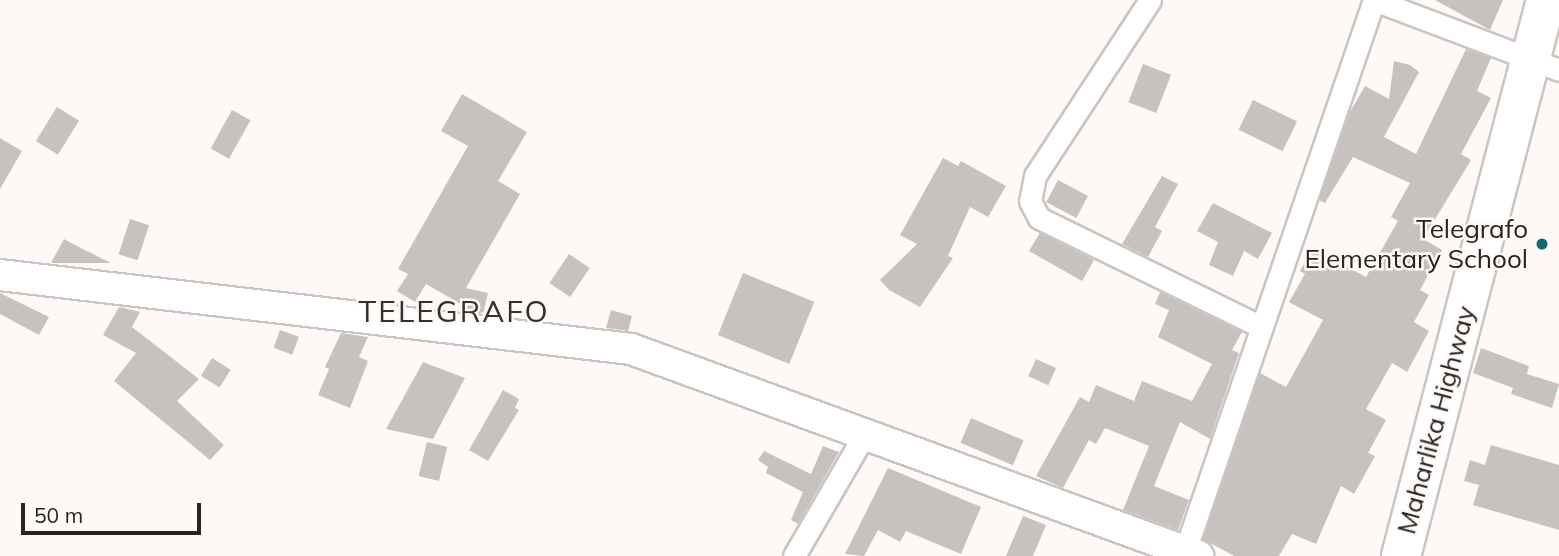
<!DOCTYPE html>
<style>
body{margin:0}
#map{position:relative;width:1559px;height:556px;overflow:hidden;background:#fef9f6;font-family:Mulish,sans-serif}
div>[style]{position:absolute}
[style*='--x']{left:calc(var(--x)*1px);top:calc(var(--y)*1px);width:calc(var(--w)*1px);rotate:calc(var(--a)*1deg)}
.building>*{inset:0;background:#c7c2bf;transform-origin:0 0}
.roads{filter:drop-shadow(2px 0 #cac4c2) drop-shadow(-2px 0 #cac4c2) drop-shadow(0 2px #cac4c2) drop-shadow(0 -2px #cac4c2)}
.street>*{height:21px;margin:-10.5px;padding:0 10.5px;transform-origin:10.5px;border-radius:10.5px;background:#fff}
.secondary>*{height:30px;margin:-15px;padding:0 15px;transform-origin:15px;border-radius:15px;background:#fff}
.highway>*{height:38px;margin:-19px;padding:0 19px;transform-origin:19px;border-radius:19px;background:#fff}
.dots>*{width:19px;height:19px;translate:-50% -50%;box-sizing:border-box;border:4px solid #fef9f6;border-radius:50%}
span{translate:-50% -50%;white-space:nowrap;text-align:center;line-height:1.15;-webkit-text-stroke:5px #fef9f6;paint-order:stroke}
.poi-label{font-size:26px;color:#262423}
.right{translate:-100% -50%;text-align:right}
.street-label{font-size:26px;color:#262423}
.quarter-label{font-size:30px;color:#34302e;letter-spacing:2px}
.scale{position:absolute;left:21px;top:503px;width:180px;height:32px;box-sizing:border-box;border:4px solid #262423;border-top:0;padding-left:9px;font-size:21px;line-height:24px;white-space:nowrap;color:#262423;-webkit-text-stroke:5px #fef9f6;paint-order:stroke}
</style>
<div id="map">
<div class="building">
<i style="clip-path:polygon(1435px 0,1503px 0,1490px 30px)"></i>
<i style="clip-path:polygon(1466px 49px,1491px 58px,1477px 91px,1491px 98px,1461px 154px,1471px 160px,1423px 239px,1442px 250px,1420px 290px,1429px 295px,1414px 322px,1429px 331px,1407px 372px,1392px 363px,1366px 409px,1386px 420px,1368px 453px,1375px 456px,1354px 494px,1341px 486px,1316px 544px,1292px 534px,1279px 556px,1234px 556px,1203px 539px,1260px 373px,1286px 387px,1323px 320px,1289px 302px,1305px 274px,1300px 271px,1313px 248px,1366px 277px,1398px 221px,1391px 217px,1410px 183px,1353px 157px,1325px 203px,1319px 200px,1350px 112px,1365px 86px,1389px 99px,1394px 61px,1410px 65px,1419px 72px,1384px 137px,1416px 154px)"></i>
<i style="left:1143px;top:64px;width:30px;height:41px;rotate:21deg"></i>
<i style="clip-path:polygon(462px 94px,527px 132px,498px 181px,520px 194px,466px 288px,488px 293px,483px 314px,463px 312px,464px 306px,426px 284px,415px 302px,397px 291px,408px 274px,398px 269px,468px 146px,441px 131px)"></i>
<i style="left:1253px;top:100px;width:49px;height:33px;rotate:26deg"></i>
<i style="left:57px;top:107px;width:26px;height:40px;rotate:32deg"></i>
<i style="left:232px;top:110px;width:21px;height:44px;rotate:29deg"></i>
<i style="clip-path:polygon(0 138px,22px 151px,0 189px)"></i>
<i style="clip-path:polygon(943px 158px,958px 166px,961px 161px,1006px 186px,988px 217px,970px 207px,948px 256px,953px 258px,920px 307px,889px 290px,880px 280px,917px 244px,900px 235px)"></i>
<i style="clip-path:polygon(1162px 176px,1178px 184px,1155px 227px,1162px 231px,1148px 257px,1122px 244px)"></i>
<i style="left:1058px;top:180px;width:34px;height:25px;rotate:28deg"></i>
<i style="clip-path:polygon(1213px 203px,1272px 233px,1258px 259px,1244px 251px,1233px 276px,1209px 265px,1218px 242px,1197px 231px)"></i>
<i style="left:130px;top:219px;width:20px;height:37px;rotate:18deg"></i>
<i style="clip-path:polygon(1040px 233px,1094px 260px,1082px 281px,1029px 251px)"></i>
<i style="clip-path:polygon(64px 239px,75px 245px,111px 263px,51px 263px)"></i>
<i style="left:569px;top:254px;width:25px;height:35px;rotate:34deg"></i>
<i style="left:743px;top:273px;width:77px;height:67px;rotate:22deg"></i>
<i style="clip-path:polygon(1160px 292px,1242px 332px,1232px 350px,1239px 353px,1210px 439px,1180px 422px,1154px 486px,1189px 500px,1178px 530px,1123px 510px,1149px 446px,1105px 428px,1096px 444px,1089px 440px,1063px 488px,1036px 476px,1080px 397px,1089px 402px,1096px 385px,1134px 401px,1142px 381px,1192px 401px,1212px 364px,1158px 337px,1169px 310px,1155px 304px)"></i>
<i style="clip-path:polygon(0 293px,49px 317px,39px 335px,0 314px)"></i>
<i style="clip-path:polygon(119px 307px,140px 312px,132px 327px,199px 379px,177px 401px,224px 445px,210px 460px,114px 381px,136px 353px,103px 335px)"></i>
<i style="clip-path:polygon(611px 310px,632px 316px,628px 331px,606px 328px)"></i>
<i style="left:280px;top:330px;width:20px;height:19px;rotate:20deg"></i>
<i style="clip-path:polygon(341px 333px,368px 337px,359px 357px,368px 361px,350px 408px,318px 395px,329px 369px,325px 367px)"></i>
<i style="clip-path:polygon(1481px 348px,1529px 366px,1527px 374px,1559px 384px,1552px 408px,1511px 394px,1513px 388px,1473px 373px)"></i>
<i style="left:212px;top:358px;width:22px;height:21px;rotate:32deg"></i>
<i style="left:1036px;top:359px;width:22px;height:19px;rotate:24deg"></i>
<i style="clip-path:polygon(423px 362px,465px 378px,433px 439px,386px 429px)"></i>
<i style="clip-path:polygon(503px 390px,519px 399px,515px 408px,519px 410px,488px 461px,469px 450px)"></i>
<i style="left:971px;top:418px;width:57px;height:27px;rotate:23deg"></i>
<i style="left:427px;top:442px;width:21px;height:35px;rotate:14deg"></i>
<i style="clip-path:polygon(1491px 445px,1559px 465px,1559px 530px,1473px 505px,1479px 485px,1464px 481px,1470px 460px,1485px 465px)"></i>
<i style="clip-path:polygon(823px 446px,839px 452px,798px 524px,791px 520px,803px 492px,766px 473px,768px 467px,758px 460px,764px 451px,811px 474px)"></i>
<i style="clip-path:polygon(888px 468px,981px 507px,961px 554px,906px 531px,900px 542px,878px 530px,864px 556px,845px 554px)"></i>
<i style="clip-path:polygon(1023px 516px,1046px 525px,1033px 556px,1006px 556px)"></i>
</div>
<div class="roads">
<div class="street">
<i style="--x:1150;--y:0;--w:210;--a:123.2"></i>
<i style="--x:1035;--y:176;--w:25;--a:101"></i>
<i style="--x:1030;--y:201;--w:19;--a:62"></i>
<i style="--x:1039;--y:218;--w:245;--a:26.1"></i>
<i style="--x:1374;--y:0;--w:198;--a:20.7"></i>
<i style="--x:1185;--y:551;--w:583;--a:-71.07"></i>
<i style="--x:794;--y:556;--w:143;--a:-59.9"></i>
</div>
<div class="secondary">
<i style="--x:0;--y:275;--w:635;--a:6.69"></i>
<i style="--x:631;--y:349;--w:604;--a:20.06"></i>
</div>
<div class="highway">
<i style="--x:1401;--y:556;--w:575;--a:-75.38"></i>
</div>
</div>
<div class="dots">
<i style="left:1542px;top:244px;background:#176669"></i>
</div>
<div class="poi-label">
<span class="right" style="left:1528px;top:244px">Telegrafo<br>Elementary School</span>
</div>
<div class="street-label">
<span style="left:1436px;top:420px;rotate:-75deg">Maharlika Highway</span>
</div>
<div class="quarter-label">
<span style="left:454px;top:311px">TELEGRAFO</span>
</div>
<div class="scale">50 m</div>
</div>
